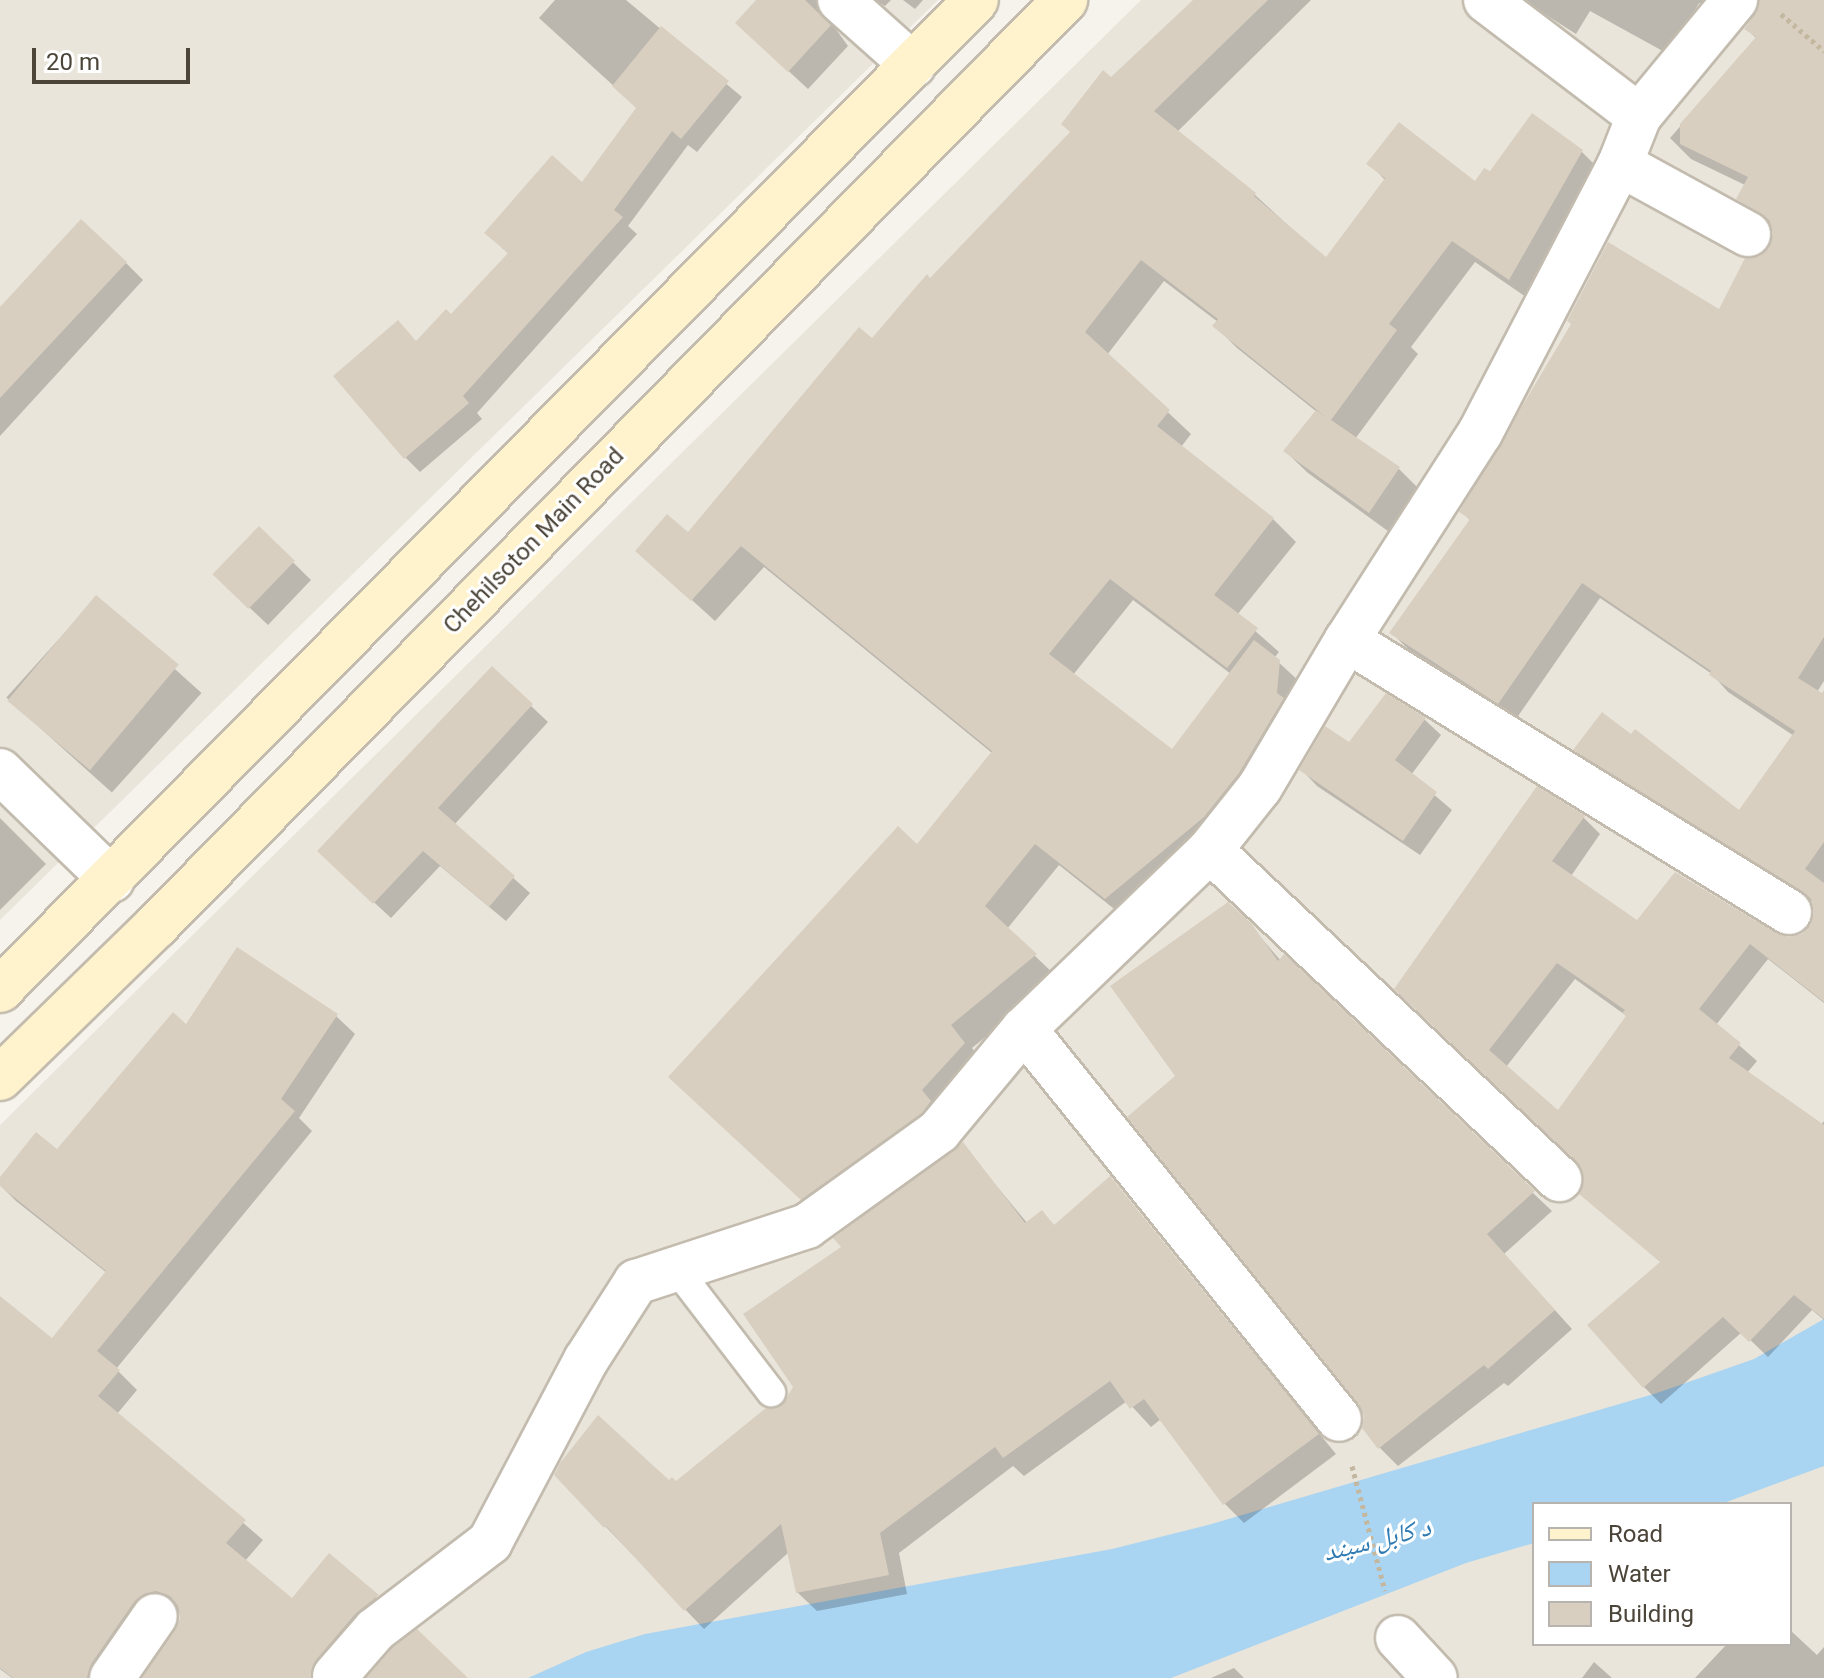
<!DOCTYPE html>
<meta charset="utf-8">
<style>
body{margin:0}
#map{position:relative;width:1824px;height:1678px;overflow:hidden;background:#f6f3ec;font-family:Roboto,"Noto Naskh Arabic",sans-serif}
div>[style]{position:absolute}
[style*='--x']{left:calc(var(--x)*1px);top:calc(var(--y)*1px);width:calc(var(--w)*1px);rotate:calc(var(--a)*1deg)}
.residential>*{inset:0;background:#eae5da}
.water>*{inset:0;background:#a9d4f2}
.shadow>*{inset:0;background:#0003;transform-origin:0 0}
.building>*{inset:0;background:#d8cfc1;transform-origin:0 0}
.path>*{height:5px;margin-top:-2.5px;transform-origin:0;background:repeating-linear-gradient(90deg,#c4b79f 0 4px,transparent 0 8px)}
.roads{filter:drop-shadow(2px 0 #c2bbae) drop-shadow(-2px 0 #c2bbae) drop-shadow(0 2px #c2bbae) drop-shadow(0 -2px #c2bbae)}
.lane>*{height:28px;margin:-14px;padding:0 14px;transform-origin:14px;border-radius:14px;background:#fff}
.street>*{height:44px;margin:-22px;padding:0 22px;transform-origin:22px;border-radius:22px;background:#fff}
.secondary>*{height:44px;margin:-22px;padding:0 22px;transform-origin:22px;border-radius:22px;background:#fff3cd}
span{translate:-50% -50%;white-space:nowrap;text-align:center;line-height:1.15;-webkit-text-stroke:6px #fff;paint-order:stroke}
.street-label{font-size:24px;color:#4b4439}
.water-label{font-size:26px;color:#2e7ab2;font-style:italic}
.legend{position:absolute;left:1532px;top:1502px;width:260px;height:144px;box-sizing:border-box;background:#fff;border:2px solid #b7b4b0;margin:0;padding:10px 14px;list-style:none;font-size:24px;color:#4b4439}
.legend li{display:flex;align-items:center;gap:16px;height:40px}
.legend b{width:40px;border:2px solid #b7b4b0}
.scale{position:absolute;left:32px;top:48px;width:158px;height:36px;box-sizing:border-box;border:4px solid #4b4439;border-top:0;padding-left:10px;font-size:24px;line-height:28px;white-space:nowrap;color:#4b4439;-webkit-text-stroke:6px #fff;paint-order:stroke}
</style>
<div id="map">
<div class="residential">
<i style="clip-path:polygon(0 0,938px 0,0 920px)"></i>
<i style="clip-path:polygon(evenodd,1141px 0,1824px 0,1824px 1678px,0 1678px,0 1125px,1141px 0,1534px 1504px,1790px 1504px,1790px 1644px,1534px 1644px,1534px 1504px)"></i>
</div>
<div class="water">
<i style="clip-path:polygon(1824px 1319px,1824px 1466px,1721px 1504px,1534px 1504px,1534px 1543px,1466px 1563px,1171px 1678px,528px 1678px,586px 1652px,645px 1634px,1112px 1549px,1208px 1525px,1657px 1393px,1754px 1359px)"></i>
</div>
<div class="shadow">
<i style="clip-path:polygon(555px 0,626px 0,742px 97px,697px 152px,688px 145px,628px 226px,637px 234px,477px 413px,482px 419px,420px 472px,405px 457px,417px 343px,451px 317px,509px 254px,502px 248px,583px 185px,638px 108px,539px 18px)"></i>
<i style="clip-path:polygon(759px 0,844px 0,834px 14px,835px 28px,848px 46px,808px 89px,757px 42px)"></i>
<i style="clip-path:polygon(875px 0,891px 0,885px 6px)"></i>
<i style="clip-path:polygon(903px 0,923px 0,915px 9px)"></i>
<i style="clip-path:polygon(evenodd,1196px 0,1311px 0,1177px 132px,1255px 195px,1326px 260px,1386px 181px,1369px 163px,1476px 184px,1490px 174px,1582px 152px,1604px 174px,1532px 301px,1475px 262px,1411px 347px,1418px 354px,1355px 439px,1399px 469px,1421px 491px,1392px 534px,1308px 473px,1285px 451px,1317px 412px,1237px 348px,1215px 326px,1218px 322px,1164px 281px,1107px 355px,1191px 434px,1181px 447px,1273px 519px,1296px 542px,1237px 615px,1279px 652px,1274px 658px,1302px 684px,1299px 716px,1128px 920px,1059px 865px,1007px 929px,1058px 978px,972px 1048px,986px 1067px,825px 1221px,693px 1099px,917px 846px,992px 753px,764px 567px,715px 621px,638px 551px,688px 534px,1072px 133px,1111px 79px,1196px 0,1133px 600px,1231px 674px,1172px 752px,1073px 675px,1133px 600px)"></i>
<i style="clip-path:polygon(1523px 0,1745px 0,1724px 20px,1699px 3px,1670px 55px,1590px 11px,1576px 34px)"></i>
<i style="clip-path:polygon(1761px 0,1824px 0,1824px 352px,1761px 258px,1771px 248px,1774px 229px,1738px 198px,1745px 185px,1691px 159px,1670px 138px,1757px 39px,1746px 28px,1761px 5px)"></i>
<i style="clip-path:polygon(126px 263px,143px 280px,0 436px,0 313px)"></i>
<i style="clip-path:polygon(evenodd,1824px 404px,1824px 681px,1817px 692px,1824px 697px,1824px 1003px,1768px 959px,1716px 1025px,1757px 1061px,1747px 1073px,1821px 1125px,1824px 1121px,1824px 1320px,1812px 1310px,1768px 1357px,1742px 1332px,1661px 1404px,1644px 1387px,1662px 1263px,1581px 1193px,1585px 1172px,1579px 1162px,1414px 1006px,1583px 817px,1600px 834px,1571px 876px,1638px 922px,1787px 939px,1801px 936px,1812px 927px,1816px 914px,1814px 903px,1593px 767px,1576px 750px,1740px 813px,1794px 736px,1728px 692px,1712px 674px,1600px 598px,1516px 719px,1409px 650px,1392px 633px,1471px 521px,1462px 512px,1824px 404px,1575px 979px,1628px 1017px,1558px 1113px,1506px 1067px,1575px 979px)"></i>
<i style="clip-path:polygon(259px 529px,311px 580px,268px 625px,233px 592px)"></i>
<i style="left:96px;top:598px;width:142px;height:134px;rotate:42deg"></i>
<i style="clip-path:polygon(492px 669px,548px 722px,454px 825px,530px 893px,506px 921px,440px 866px,391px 918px,336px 867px)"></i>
<i style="clip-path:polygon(1386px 696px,1425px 720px,1441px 735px,1411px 775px,1452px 810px,1420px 855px,1317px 786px,1302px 770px,1349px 745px)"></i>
<i style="clip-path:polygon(0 818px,46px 864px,0 910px)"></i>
<i style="clip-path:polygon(1250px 925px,1281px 961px,1284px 957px,1552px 1211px,1504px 1254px,1572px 1329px,1508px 1386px,1504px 1383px,1398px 1466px,1379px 1447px,1366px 1416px,1178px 1077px)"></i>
<i style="clip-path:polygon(336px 1016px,355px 1034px,299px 1118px,312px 1131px,116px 1369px,137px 1390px,117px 1414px,263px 1540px,245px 1561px,292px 1601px,329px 1556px,396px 1615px,335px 1678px,145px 1678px,182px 1617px,176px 1609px,163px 1612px,113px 1678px,12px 1678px,0 1669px,0 1298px,52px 1341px,107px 1273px,16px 1201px,0 1185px,0 1180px,57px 1152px,187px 1027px)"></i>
<i style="clip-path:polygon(962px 1144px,1028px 1224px,1041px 1212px,1056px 1227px,1110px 1178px,1336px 1454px,1244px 1523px,1225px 1504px,1161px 1419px,1151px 1427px,1127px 1401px,1024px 1476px,1013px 1466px,899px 1553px,907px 1594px,817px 1611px,797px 1592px,789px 1552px,704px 1629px,556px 1475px,677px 1484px,783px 1407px,795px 1387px,844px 1248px)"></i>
<i style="clip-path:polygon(1790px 1630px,1817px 1655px,1824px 1647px,1824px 1678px,1695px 1678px,1727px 1644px,1790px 1644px)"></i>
<i style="clip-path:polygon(1594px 1662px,1612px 1678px,1582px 1678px)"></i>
<i style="clip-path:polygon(1234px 1668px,1244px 1678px,1211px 1678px)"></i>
</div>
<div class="building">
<i style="clip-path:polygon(756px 0,805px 0,831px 25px,788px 72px,735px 23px)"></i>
<i style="clip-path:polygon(1193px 0,1268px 0,1154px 111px,1256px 193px,1254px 196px,1326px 257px,1385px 178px,1366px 164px,1399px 122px,1475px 181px,1484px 168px,1490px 171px,1532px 113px,1583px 150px,1509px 280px,1452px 241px,1389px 324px,1397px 330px,1331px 420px,1400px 467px,1369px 513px,1283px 451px,1316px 410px,1327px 418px,1212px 326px,1218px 319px,1141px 260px,1085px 332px,1170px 410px,1157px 426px,1274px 518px,1214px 595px,1258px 628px,1227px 668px,1110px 579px,1049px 654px,1172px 749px,1254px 640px,1280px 660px,1277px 693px,1284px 698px,1239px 773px,1204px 817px,1105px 899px,1035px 844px,985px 906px,1037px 954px,951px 1025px,965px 1043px,922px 1090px,931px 1101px,922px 1113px,801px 1200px,668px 1077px,898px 826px,917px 844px,992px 751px,741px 546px,691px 601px,635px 551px,667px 514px,688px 532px,859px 327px,872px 338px,927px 274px,930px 278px,1070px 132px,1061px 124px,1103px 70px,1111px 77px)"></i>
<i style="clip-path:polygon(evenodd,1759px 0,1824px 0,1824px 637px,1798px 678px,1822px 693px,1824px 690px,1824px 842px,1805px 869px,1824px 883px,1824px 1002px,1750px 944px,1699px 1009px,1741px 1043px,1729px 1058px,1824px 1125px,1824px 1319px,1794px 1295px,1749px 1342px,1723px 1317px,1643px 1388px,1587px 1325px,1660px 1262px,1579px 1194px,1583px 1173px,1576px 1161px,1394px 989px,1537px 786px,1585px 816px,1552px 861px,1637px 920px,1675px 872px,1776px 933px,1789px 937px,1802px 934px,1811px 924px,1814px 912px,1811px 899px,1802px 891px,1573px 750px,1602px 712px,1631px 734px,1635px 729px,1739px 810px,1795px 731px,1709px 675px,1711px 671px,1582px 583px,1498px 704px,1389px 633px,1470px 519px,1459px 512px,1571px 324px,1567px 321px,1608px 242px,1719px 309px,1745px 258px,1760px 256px,1769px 247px,1773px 233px,1769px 220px,1736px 199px,1748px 177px,1680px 144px,1680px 124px,1756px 37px,1744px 29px,1755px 15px,1759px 0,1557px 963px,1625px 1010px,1622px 1013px,1626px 1016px,1558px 1110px,1489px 1050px,1557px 963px)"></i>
<i style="clip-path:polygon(661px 26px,729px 81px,681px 139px,672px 131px,614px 210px,623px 217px,463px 396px,469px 403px,404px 459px,333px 376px,398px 320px,416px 341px,446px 309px,451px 314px,508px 253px,484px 233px,552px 155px,582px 182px,636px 108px,612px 86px)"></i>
<i style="clip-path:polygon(81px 219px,127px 262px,0 398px,0 307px)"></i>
<i style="left:259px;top:526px;width:50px;height:67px;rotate:44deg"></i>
<i style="left:96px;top:595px;width:108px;height:138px;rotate:40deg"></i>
<i style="clip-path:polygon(492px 666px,533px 704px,438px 808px,515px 876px,489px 907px,423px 851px,373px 904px,317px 851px)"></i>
<i style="clip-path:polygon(1386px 693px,1426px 718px,1395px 760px,1437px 792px,1403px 841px,1299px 770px,1325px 726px,1349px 742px)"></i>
<i style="clip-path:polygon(1228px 902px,1251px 923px,1278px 961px,1284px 954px,1535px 1191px,1487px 1234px,1555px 1310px,1488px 1369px,1484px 1365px,1378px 1449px,1362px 1428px,1364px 1416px,1358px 1403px,1127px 1117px,1175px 1076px,1110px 986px)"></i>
<i style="clip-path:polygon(237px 947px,338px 1014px,281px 1099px,295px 1111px,97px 1351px,120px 1370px,98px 1396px,246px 1520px,226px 1543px,292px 1598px,329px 1553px,379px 1595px,356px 1613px,316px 1660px,311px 1678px,142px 1678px,180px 1619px,178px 1606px,170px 1596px,156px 1591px,144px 1594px,134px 1602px,91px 1664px,87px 1678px,13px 1678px,0 1668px,0 1296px,52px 1338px,106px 1271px,0 1186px,0 1177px,36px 1132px,57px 1149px,173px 1012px,186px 1024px)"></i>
<i style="clip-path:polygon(963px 1142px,1025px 1223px,1042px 1210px,1054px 1225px,1110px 1176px,1319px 1434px,1223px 1505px,1144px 1399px,1130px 1409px,1110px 1381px,1003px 1458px,995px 1447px,880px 1533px,889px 1575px,796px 1593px,781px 1524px,684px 1611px,606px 1526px,604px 1528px,554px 1475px,560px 1463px,598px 1415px,669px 1480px,672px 1477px,676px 1481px,766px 1408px,782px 1405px,793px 1387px,743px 1314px,841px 1247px,833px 1238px)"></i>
<i style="clip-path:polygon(417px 1629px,468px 1678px,366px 1678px,392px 1648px)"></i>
</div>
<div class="path">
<i style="--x:1781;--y:14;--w:57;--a:40.7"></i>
<i style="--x:1352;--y:1466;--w:129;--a:75.2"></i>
</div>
<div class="roads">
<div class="lane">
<i style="--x:675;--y:1267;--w:158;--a:52.5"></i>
</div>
<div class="street">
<i style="--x:840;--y:0;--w:98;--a:41.7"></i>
<i style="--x:1486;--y:0;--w:192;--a:37.2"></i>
<i style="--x:1620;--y:164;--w:146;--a:28.7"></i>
<i style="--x:1347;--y:640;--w:519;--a:31.61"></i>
<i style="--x:0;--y:771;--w:156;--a:44.2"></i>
<i style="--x:1210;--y:850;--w:480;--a:43.3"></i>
<i style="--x:1024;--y:1029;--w:501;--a:51.07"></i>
<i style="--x:1398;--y:1638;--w:54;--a:47.2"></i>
<i style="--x:335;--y:1676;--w:61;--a:-49"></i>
<i style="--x:375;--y:1630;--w:145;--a:-37.4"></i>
<i style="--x:490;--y:1542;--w:206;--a:-62.2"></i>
<i style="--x:586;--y:1360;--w:93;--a:-57.3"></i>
<i style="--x:636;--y:1282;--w:180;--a:-18.1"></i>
<i style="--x:807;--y:1226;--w:163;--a:-35.7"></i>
<i style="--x:939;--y:1131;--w:133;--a:-50.2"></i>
<i style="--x:1024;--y:1029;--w:258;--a:-43.9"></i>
<i style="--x:1210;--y:850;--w:80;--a:-51.6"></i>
<i style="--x:1260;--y:787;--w:171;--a:-59.4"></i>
<i style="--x:1347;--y:640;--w:246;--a:-57.3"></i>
<i style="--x:1480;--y:433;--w:303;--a:-62.5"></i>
<i style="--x:1620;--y:164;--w:52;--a:-68.4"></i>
<i style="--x:1639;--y:116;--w:151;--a:-50.4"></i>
<i style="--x:112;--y:1678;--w:75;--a:-55.3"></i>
</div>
<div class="secondary">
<i style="--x:0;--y:990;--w:1390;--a:-45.41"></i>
<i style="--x:0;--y:1078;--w:218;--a:-44.3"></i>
<i style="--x:156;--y:926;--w:1298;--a:-45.53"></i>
</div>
</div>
<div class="street-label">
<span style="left:534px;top:541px;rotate:-46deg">Chehilsoton Main Road</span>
</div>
<div class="water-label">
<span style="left:1377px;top:1540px;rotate:-14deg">د کابل سيند</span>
</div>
<ul class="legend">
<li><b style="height:10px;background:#fff3cd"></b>Road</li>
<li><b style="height:22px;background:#a9d4f2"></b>Water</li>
<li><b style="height:22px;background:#d8cfc1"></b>Building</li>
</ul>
<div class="scale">20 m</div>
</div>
